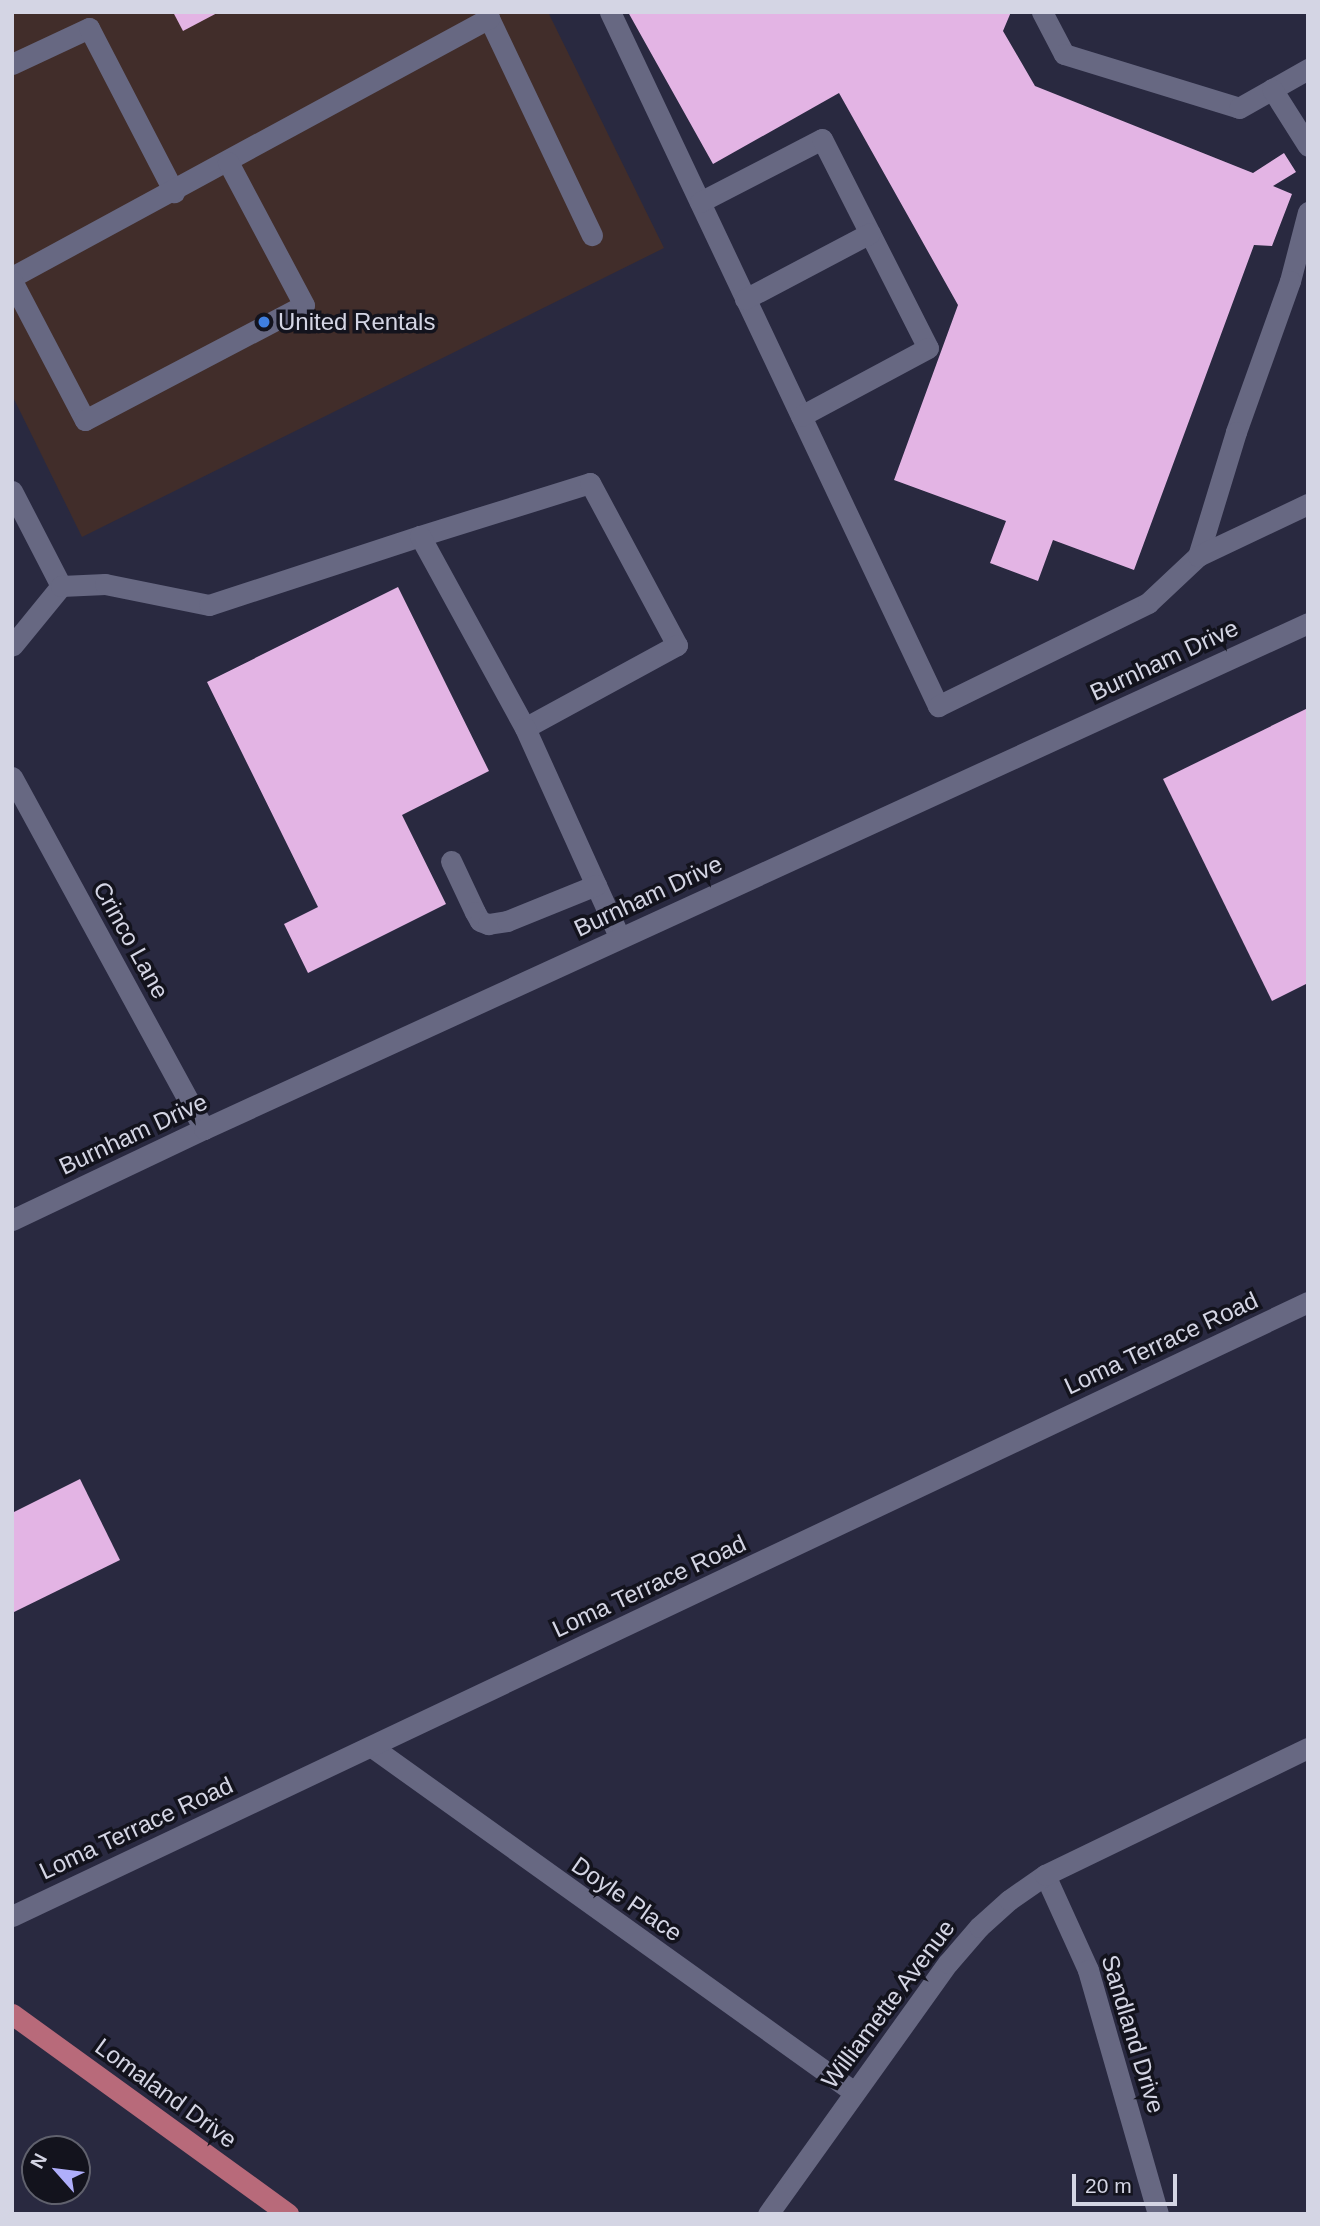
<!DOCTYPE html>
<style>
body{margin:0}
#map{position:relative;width:1320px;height:2226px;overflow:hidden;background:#292940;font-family:Helvetica,sans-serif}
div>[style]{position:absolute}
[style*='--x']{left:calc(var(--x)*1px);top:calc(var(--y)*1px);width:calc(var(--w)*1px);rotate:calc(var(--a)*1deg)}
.commercial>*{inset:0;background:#412d2a}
.building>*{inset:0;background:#e3b4e4}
.minor>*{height:21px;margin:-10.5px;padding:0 10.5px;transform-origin:10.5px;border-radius:10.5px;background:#676882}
.major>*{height:21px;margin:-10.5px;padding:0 10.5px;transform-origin:10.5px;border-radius:10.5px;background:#b86a7a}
.dots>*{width:19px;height:19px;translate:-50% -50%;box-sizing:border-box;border:4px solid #13131d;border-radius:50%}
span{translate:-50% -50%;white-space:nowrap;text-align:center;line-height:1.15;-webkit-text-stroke:7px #13131d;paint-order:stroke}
.poi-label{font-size:24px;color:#d4d5e4}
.left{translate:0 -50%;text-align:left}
.street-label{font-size:24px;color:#d4d5e4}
.frame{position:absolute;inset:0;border:14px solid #d4d5e4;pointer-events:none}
.north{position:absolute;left:21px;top:2135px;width:70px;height:70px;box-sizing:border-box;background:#13131d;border:2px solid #60616d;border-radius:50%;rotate:298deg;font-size:19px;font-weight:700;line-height:28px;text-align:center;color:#d4d5e4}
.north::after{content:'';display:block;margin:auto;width:24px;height:32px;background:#afaefa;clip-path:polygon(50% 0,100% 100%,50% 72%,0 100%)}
.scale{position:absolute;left:1072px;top:2174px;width:105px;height:32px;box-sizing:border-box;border:4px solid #d4d5e4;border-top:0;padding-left:9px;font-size:21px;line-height:24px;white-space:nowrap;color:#d4d5e4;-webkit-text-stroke:5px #13131d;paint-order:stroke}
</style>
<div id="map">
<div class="commercial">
<i style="clip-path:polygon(12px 12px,548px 12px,664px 248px,82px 537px,12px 395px)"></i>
</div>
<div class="building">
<i style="clip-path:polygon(173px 12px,219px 12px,183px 31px)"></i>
<i style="clip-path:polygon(628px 12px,1011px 12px,1003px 31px,1035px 86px,1253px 173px,1284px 153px,1296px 172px,1273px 186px,1292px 194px,1272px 246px,1254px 245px,1134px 570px,1053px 540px,1038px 581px,990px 563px,1006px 521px,894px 480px,958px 305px,839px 93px,713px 164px)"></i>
<i style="clip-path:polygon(398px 587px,489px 771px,402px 815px,446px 904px,308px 973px,284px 924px,318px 907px,207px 682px)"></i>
<i style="clip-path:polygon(1308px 708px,1308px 983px,1272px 1001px,1163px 779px)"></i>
<i style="clip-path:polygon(80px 1479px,120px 1560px,12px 1613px,12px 1513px)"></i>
</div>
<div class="minor">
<i style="--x:486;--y:12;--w:247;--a:64.6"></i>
<i style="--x:610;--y:12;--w:768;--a:64.7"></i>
<i style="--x:938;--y:706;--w:234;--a:-26.1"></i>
<i style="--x:1148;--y:603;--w:69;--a:-43.2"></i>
<i style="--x:1042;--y:12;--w:47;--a:62.4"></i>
<i style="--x:1064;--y:54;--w:183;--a:17.1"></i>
<i style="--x:1239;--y:108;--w:79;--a:-29.5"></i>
<i style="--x:12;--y:64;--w:85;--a:-25.1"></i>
<i style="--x:89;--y:28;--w:185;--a:62.6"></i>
<i style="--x:1272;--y:89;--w:67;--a:57.7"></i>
<i style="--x:700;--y:202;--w:137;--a:-27.3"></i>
<i style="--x:822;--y:139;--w:234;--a:63.1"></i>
<i style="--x:928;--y:348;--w:144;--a:151.8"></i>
<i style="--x:1308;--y:212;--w:71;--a:104.6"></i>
<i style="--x:1290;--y:281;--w:160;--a:109.7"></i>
<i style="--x:1236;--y:432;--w:130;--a:107"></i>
<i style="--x:1198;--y:556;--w:122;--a:-25.3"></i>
<i style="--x:12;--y:277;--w:543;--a:-28.5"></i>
<i style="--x:12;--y:281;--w:157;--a:62.3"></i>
<i style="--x:85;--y:420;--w:247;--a:-27.7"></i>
<i style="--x:304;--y:305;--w:162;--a:-118"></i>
<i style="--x:745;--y:299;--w:141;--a:-27.8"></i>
<i style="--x:12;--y:491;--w:107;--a:62.7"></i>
<i style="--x:61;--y:586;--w:77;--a:129.2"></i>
<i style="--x:61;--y:586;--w:44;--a:-2.6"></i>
<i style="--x:105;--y:584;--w:106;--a:11.4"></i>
<i style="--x:209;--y:605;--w:222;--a:-18.1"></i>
<i style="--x:420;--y:536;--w:178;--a:-17.3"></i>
<i style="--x:590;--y:483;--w:184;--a:61.8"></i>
<i style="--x:677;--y:645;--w:173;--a:151.4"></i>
<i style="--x:525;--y:728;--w:219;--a:-118.7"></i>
<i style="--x:525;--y:728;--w:230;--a:65.7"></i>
<i style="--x:12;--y:777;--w:401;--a:61.4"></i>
<i style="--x:451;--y:861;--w:56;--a:64.8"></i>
<i style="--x:475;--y:912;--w:10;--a:61"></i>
<i style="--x:480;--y:921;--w:9;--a:21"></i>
<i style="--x:488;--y:924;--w:19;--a:-9"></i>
<i style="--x:507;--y:921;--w:96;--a:-22"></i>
<i style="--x:12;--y:1220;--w:212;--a:-25.4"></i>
<i style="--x:204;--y:1129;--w:1214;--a:-24.62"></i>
<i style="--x:372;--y:1747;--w:593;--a:35.59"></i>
<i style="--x:1045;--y:1875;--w:104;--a:65.6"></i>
<i style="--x:1088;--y:1970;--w:254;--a:74"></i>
<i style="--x:12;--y:1916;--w:1434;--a:-25.35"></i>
<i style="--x:768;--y:2214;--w:309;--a:-54.4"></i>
<i style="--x:948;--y:1963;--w:48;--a:-49.3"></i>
<i style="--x:979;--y:1927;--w:40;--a:-42"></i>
<i style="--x:1009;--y:1900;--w:44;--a:-34.8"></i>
<i style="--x:1045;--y:1875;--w:292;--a:-25.8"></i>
</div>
<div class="major">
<i style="--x:12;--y:2014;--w:341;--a:35.9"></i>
</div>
<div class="dots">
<i style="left:264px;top:322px;background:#3f7fe0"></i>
</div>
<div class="poi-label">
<span class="left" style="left:278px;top:322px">United Rentals</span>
</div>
<div class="street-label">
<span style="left:1164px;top:660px;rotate:-25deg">Burnham Drive</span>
<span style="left:648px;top:896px;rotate:-25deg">Burnham Drive</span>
<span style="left:131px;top:940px;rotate:61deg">Crinco Lane</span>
<span style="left:133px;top:1134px;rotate:-25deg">Burnham Drive</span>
<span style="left:1161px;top:1343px;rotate:-25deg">Loma Terrace Road</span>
<span style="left:649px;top:1586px;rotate:-25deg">Loma Terrace Road</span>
<span style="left:136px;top:1828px;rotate:-25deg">Loma Terrace Road</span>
<span style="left:627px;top:1899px;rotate:35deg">Doyle Place</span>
<span style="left:888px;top:2004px;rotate:-53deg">Williamette Avenue</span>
<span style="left:1133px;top:2034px;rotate:73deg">Sandland Drive</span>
<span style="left:166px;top:2093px;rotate:36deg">Lomaland Drive</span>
</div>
<div class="frame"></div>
<div class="north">N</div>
<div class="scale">20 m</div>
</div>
